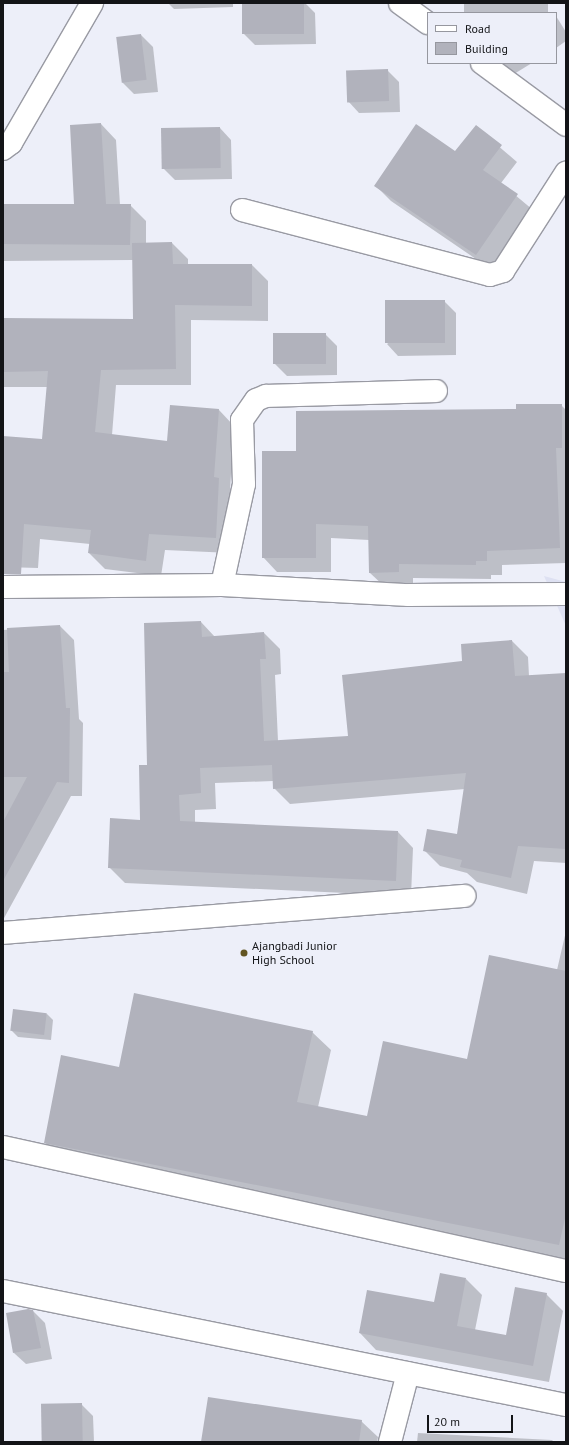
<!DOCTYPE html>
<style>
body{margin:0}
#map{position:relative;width:569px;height:1445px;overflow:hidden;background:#edeff9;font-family:"PT Sans",sans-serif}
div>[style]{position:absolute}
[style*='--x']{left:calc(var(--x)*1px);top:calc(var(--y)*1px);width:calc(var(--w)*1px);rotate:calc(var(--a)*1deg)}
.built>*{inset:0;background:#dee1f2}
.shadow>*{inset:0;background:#0003;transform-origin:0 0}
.building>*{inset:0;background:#b1b2bc;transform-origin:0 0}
.roads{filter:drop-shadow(1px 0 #999aa3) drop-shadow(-1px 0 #999aa3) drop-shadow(0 1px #999aa3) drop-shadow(0 -1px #999aa3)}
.minor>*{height:22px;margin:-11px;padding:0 11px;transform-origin:11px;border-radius:11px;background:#fff}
.dots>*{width:11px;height:11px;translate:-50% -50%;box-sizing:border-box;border:2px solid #edeff9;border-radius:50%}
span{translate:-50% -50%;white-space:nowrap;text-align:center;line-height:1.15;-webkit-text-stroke:3px #edeff9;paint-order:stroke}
.poi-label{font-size:12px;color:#131417}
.left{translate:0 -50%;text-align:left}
.frame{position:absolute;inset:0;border:4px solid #131417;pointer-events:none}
.legend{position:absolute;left:427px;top:12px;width:130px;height:52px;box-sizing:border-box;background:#edeff9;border:1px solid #96979f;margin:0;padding:5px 7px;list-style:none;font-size:12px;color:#131417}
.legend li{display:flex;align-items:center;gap:8px;height:20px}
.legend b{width:20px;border:1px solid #96979f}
.scale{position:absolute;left:427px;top:1415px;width:86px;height:18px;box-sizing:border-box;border:2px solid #131417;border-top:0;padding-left:5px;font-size:12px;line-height:14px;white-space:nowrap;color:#131417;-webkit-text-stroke:3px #edeff9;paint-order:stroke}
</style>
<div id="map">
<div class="built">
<i style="clip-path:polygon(544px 576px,566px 582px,566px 626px)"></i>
</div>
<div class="shadow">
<i style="clip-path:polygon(168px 3px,233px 3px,233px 7px,174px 9px)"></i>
<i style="clip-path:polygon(243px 3px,305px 3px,315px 13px,316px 44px,255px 45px,243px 33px)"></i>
<i style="left:464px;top:3px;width:84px;height:12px"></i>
<i style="clip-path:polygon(556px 16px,566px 32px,566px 41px,556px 48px)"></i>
<i style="clip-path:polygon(141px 35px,153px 47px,158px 92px,134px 94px,122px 82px)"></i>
<i style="clip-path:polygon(503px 63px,532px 63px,514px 74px)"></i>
<i style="clip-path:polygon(387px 70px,399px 82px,400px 112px,359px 113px,348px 101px)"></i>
<i style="clip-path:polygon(101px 124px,116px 140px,120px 205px,130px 205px,146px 221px,146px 244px,172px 243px,188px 259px,188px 265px,252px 265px,268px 281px,268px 321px,191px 320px,191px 385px,116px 385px,112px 435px,168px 442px,219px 410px,234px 426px,230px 490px,235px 494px,231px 553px,165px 550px,161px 576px,105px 569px,89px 553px,90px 544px,40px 539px,38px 568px,3px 567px,3px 437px,43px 440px,48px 387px,3px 387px,3px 320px,134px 320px,133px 260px,3px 261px,3px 205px,75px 205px)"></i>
<i style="clip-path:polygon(476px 127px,517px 162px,501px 183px,533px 210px,492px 270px,391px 201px,375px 185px,455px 152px)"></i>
<i style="clip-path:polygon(220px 128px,231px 140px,232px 179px,175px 180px,163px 168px)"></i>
<i style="clip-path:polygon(444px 301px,456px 313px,456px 355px,398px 356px,387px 344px)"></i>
<i style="clip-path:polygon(325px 334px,337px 346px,337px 375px,287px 376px,275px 364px)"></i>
<i style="clip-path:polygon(561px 405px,566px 410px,566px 563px,502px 565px,502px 575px,491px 575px,491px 579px,413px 578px,413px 587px,385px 587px,370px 573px,369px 540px,331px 538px,331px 572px,277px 572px,263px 557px,297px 452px,517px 410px)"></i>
<i style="clip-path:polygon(201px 622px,215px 637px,264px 633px,280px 649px,281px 674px,275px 675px,278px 741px,349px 737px,463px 662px,512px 641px,528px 657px,529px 676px,566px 674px,566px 863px,534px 861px,527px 894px,477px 882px,467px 873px,440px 866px,424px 850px,458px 835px,465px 789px,290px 804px,274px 788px,273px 781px,215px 783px,216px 809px,195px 810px,195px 823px,398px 832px,413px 848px,411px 896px,125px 883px,109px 867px,141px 821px,148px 766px)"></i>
<i style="clip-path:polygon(60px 626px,74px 640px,79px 719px,83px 723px,82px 796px,71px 796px,3px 920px,3px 630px)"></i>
<i style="clip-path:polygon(566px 931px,566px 1261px,64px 1161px,45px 1143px,120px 1068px,312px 1032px,331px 1050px,318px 1107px,368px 1117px,468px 1060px,557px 970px)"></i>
<i style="clip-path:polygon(47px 1014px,53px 1020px,51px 1040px,18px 1037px,12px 1031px)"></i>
<i style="clip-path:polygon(466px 1279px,482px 1295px,475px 1330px,507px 1336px,546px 1294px,563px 1311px,549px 1382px,376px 1350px,360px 1333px,435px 1303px)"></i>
<i style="clip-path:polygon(33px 1311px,45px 1323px,52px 1359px,26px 1364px,14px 1353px)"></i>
<i style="clip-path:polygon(81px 1404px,93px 1416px,94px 1442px,43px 1442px)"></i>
<i style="clip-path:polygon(361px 1421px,378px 1437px,377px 1442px,202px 1442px)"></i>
<i style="clip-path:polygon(418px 1433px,552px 1440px,554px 1442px,417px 1442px)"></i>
</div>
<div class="building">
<i style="left:242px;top:3px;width:62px;height:31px"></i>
<i style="left:141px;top:34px;width:46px;height:25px;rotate:83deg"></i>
<i style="left:388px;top:69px;width:32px;height:42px;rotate:88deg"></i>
<i style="clip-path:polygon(101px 123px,106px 204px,131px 204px,130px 245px,3px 244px,3px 204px,74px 204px,70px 125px)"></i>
<i style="clip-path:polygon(416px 124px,455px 151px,476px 125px,502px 145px,483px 170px,518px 194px,476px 255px,374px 186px)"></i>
<i style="left:220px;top:127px;width:41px;height:59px;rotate:89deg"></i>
<i style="clip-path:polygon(172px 242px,173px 264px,252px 264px,252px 306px,175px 305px,176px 369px,101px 370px,95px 432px,167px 441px,170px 405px,219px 409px,214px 477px,219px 478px,216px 538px,149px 534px,146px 561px,88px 553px,91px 530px,24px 524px,21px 574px,3px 574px,3px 436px,42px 439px,48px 371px,3px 372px,3px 318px,133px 319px,132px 243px)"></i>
<i style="left:445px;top:300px;width:43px;height:60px;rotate:90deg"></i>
<i style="left:326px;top:333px;width:31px;height:53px;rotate:90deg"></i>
<i style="clip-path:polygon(516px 404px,562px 404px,562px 448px,556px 448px,560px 548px,487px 551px,487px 561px,476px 561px,476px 565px,399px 564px,399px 572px,369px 573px,368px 526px,316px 524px,316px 558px,262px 558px,262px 451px,296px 451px,296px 411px,516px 409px)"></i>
<i style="clip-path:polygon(201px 621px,202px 637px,264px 632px,266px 659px,260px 659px,264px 741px,348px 736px,342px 675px,462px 661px,461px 644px,512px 640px,515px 676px,566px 673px,566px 849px,518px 846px,511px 878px,460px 867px,462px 860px,423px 851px,427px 829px,457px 834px,466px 773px,273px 789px,272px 765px,200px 768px,201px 793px,179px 795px,180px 821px,398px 831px,396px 881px,108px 868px,110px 818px,140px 820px,139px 765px,147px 765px,144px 623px)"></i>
<i style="clip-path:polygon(60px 625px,66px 708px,70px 708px,69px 783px,57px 782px,3px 881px,3px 822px,27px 777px,3px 777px,3px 672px,9px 672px,7px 628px)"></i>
<i style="clip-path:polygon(489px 955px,566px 971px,566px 1214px,559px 1245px,44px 1143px,61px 1055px,119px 1067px,134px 993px,313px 1031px,297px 1102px,367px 1116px,383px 1041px,467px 1059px)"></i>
<i style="left:13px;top:1009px;width:34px;height:22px;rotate:7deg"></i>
<i style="clip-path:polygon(440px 1273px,466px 1278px,457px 1326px,506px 1335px,515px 1287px,547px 1293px,533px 1366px,359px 1333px,367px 1290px,434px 1302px)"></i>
<i style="clip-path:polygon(28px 1309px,33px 1310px,41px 1348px,13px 1353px,6px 1313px)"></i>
<i style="clip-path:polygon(208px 1397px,362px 1420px,359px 1442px,201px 1442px)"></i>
<i style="left:82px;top:1403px;width:39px;height:41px;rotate:89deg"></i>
</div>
<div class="roads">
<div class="minor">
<i style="--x:400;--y:3;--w:34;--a:36"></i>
<i style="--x:482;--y:63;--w:104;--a:36.4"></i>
<i style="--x:3;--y:149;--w:10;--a:-37"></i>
<i style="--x:11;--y:143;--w:162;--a:-59.9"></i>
<i style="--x:242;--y:210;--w:256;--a:14.7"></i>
<i style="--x:490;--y:275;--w:14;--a:-17"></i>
<i style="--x:503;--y:271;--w:117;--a:-57.3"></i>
<i style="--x:222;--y:585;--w:103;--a:-77.7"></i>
<i style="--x:244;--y:484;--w:64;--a:-91.8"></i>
<i style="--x:242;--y:420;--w:24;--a:-55"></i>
<i style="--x:256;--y:400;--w:11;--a:-22"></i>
<i style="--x:266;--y:396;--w:170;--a:-1.7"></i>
<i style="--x:3;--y:587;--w:219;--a:-0.5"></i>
<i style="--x:222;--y:585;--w:187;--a:3.1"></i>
<i style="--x:409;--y:595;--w:157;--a:-0.4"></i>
<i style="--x:3;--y:933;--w:463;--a:-4.6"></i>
<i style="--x:3;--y:1147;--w:576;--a:12.42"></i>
<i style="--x:3;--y:1291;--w:574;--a:11.45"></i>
<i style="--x:390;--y:1442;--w:71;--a:-75.4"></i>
</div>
</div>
<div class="dots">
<i style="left:244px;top:953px;background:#635522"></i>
</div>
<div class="poi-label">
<span class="left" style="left:252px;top:953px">Ajangbadi Junior<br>High School</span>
</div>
<div class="frame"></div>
<ul class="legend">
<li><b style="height:5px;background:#fff"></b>Road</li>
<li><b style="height:11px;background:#b1b2bc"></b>Building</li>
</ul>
<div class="scale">20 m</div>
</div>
